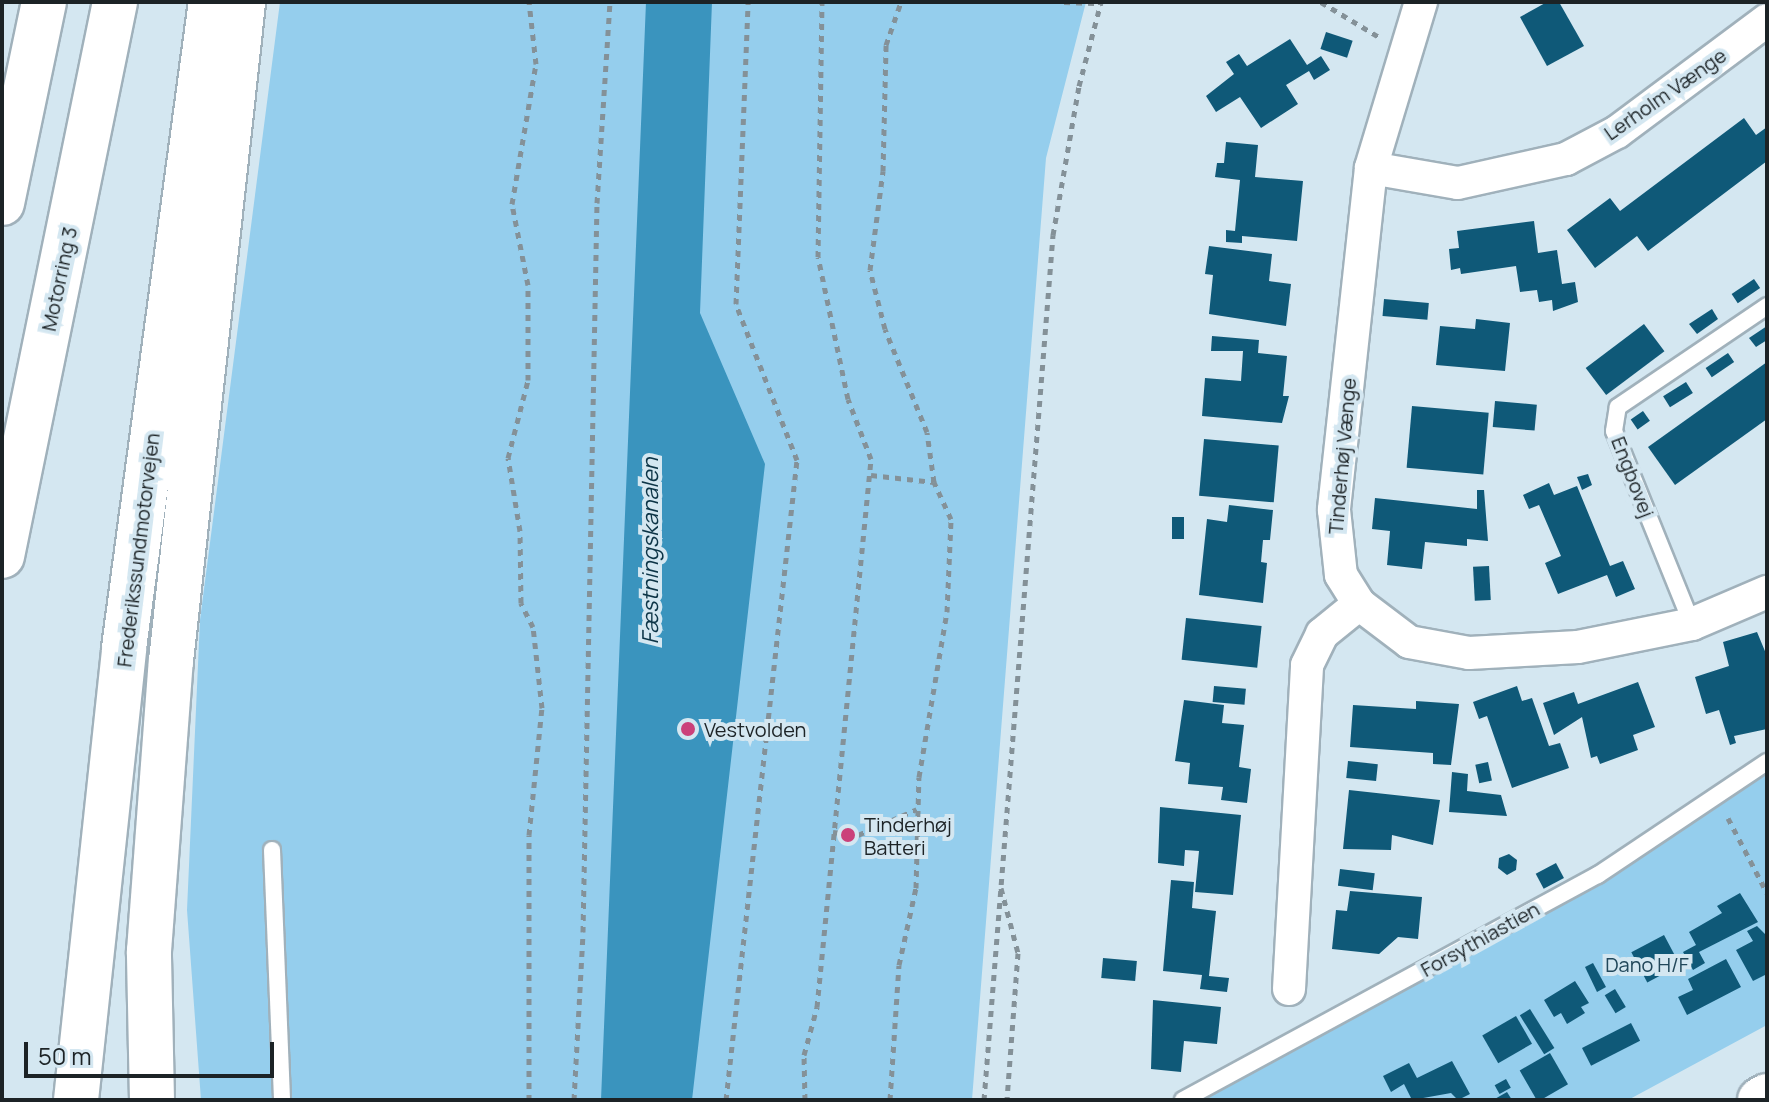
<!DOCTYPE html>
<meta charset="utf-8">
<style>
body{margin:0}
#map{position:relative;width:1769px;height:1102px;overflow:hidden;background:#d4e7f1;font-family:Manrope,sans-serif}
div>[style]{position:absolute}
[style*='--x']{left:calc(var(--x)*1px);top:calc(var(--y)*1px);width:calc(var(--w)*1px);rotate:calc(var(--a)*1deg)}
.green>*{inset:0;background:#95ceed}
.water>*{inset:0;background:#3a94be}
.building>*{inset:0;background:#0f5978;transform-origin:0 0}
.path>*{height:5px;margin-top:-2.5px;transform-origin:0;background:repeating-linear-gradient(90deg,#849198 0 6px,transparent 0 12px)}
.roads{filter:drop-shadow(2px 0 #a0b1bb) drop-shadow(-2px 0 #a0b1bb) drop-shadow(0 2px #a0b1bb) drop-shadow(0 -2px #a0b1bb)}
.lane>*{height:16px;margin:-8px;padding:0 8px;transform-origin:8px;border-radius:8px;background:#fff}
.street>*{height:32px;margin:-16px;padding:0 16px;transform-origin:16px;border-radius:16px;background:#fff}
.secondary>*{height:44px;margin:-22px;padding:0 22px;transform-origin:22px;border-radius:22px;background:#fff}
.highway>*{height:44px;margin:-22px;padding:0 22px;transform-origin:22px;border-radius:22px;background:#fff}
.dots>*{width:22px;height:22px;translate:-50% -50%;box-sizing:border-box;border:4px solid #d4e7f1;border-radius:50%}
span{translate:-50% -50%;white-space:nowrap;text-align:center;line-height:1.15;-webkit-text-stroke:8px #d4e7f1;paint-order:stroke}
.street-label{font-size:20px;color:#1c2326}
.poi-label{font-size:20px;color:#1c2326}
.left{translate:0 -50%;text-align:left}
.park-label{font-size:20px;color:#21475a}
.water-label{font-size:22px;color:#0c3446;font-style:italic}
.frame{position:absolute;inset:0;border:4px solid #1c2326;pointer-events:none}
.scale{position:absolute;left:24px;top:1042px;width:250px;height:36px;box-sizing:border-box;border:4px solid #1c2326;border-top:0;padding-left:10px;font-size:24px;line-height:28px;white-space:nowrap;color:#1c2326;-webkit-text-stroke:6px #d4e7f1;paint-order:stroke}
</style>
<div id="map">
<div class="green">
<i style="clip-path:polygon(280px 2px,1086px 2px,1046px 158px,972px 1100px,201px 1100px,187px 910px,200px 620px)"></i>
<i style="clip-path:polygon(1767px 752px,1767px 1025px,1628px 1100px,1170px 1100px,1600px 864px)"></i>
</div>
<div class="water">
<i style="clip-path:polygon(646px 2px,712px 2px,700px 313px,765px 464px,692px 1100px,601px 1100px)"></i>
</div>
<div class="building">
<i style="clip-path:polygon(1547px 2px,1559px 2px,1584px 46px,1547px 66px,1520px 17px)"></i>
<i style="left:1326px;top:32px;width:28px;height:18px;rotate:18deg"></i>
<i style="clip-path:polygon(1290px 39px,1307px 65px,1321px 56px,1330px 70px,1314px 80px,1309px 71px,1286px 85px,1298px 104px,1261px 128px,1240px 97px,1216px 112px,1206px 96px,1234px 74px,1226px 62px,1239px 54px,1247px 66px)"></i>
<i style="clip-path:polygon(1744px 118px,1756px 135px,1767px 127px,1767px 161px,1648px 251px,1637px 236px,1595px 268px,1567px 230px,1610px 198px,1620px 211px)"></i>
<i style="clip-path:polygon(1226px 142px,1258px 145px,1255px 177px,1303px 181px,1297px 241px,1242px 236px,1242px 243px,1226px 242px,1226px 230px,1235px 231px,1240px 180px,1215px 177px,1217px 163px,1224px 163px)"></i>
<i style="clip-path:polygon(1534px 221px,1538px 253px,1557px 250px,1562px 284px,1575px 282px,1578px 302px,1553px 311px,1552px 300px,1539px 302px,1537px 290px,1520px 292px,1516px 266px,1461px 274px,1460px 268px,1451px 270px,1449px 249px,1459px 248px,1457px 231px)"></i>
<i style="clip-path:polygon(1209px 246px,1272px 254px,1269px 281px,1291px 284px,1286px 326px,1209px 314px,1213px 275px,1205px 274px)"></i>
<i style="left:1754px;top:279px;width:11px;height:27px;rotate:56deg"></i>
<i style="left:1384px;top:299px;width:45px;height:17px;rotate:5deg"></i>
<i style="clip-path:polygon(1712px 309px,1718px 319px,1697px 334px,1689px 324px)"></i>
<i style="clip-path:polygon(1476px 319px,1510px 323px,1505px 371px,1436px 365px,1440px 326px,1475px 329px)"></i>
<i style="left:1644px;top:324px;width:34px;height:73px;rotate:53deg"></i>
<i style="clip-path:polygon(1767px 326px,1767px 340px,1756px 347px,1749px 338px)"></i>
<i style="clip-path:polygon(1212px 336px,1259px 340px,1258px 353px,1287px 356px,1283px 396px,1289px 396px,1282px 423px,1202px 416px,1205px 378px,1241px 381px,1243px 351px,1211px 351px)"></i>
<i style="left:1728px;top:353px;width:11px;height:27px;rotate:56deg"></i>
<i style="clip-path:polygon(1767px 362px,1767px 419px,1675px 485px,1648px 447px)"></i>
<i style="left:1686px;top:382px;width:13px;height:27px;rotate:58deg"></i>
<i style="left:1495px;top:401px;width:42px;height:26px;rotate:5deg"></i>
<i style="left:1412px;top:406px;width:77px;height:62px;rotate:5deg"></i>
<i style="left:1643px;top:411px;width:12px;height:15px;rotate:55deg"></i>
<i style="left:1204px;top:439px;width:75px;height:57px;rotate:5deg"></i>
<i style="clip-path:polygon(1588px 474px,1592px 485px,1582px 490px,1577px 477px)"></i>
<i style="clip-path:polygon(1549px 483px,1554px 495px,1577px 486px,1610px 566px,1623px 561px,1635px 589px,1616px 597px,1607px 575px,1558px 594px,1545px 563px,1561px 556px,1539px 505px,1529px 509px,1523px 495px)"></i>
<i style="clip-path:polygon(1477px 490px,1484px 490px,1488px 541px,1467px 539px,1467px 546px,1425px 542px,1422px 569px,1387px 565px,1390px 531px,1372px 529px,1375px 498px,1477px 509px)"></i>
<i style="clip-path:polygon(1229px 505px,1273px 510px,1270px 540px,1263px 540px,1261px 562px,1267px 563px,1263px 603px,1199px 595px,1207px 519px,1227px 522px)"></i>
<i style="left:1172px;top:517px;width:12px;height:22px"></i>
<i style="left:1489px;top:566px;width:34px;height:16px;rotate:87deg"></i>
<i style="left:1186px;top:618px;width:76px;height:42px;rotate:6deg"></i>
<i style="clip-path:polygon(1757px 632px,1767px 656px,1767px 729px,1734px 736px,1736px 743px,1730px 745px,1719px 710px,1706px 714px,1695px 677px,1729px 666px,1723px 642px)"></i>
<i style="clip-path:polygon(1638px 682px,1655px 727px,1633px 735px,1638px 750px,1600px 764px,1597px 756px,1591px 758px,1582px 717px,1554px 735px,1543px 703px,1574px 692px,1578px 704px)"></i>
<i style="left:1214px;top:686px;width:32px;height:16px;rotate:5deg"></i>
<i style="clip-path:polygon(1517px 686px,1522px 701px,1532px 698px,1549px 746px,1560px 743px,1569px 768px,1512px 788px,1487px 716px,1479px 719px,1473px 702px)"></i>
<i style="clip-path:polygon(1184px 700px,1224px 705px,1222px 723px,1244px 725px,1239px 767px,1251px 769px,1247px 803px,1221px 800px,1223px 787px,1188px 784px,1190px 763px,1175px 761px)"></i>
<i style="clip-path:polygon(1416px 701px,1459px 704px,1451px 765px,1433px 764px,1433px 753px,1350px 747px,1353px 705px,1416px 709px)"></i>
<i style="left:1348px;top:761px;width:30px;height:17px;rotate:6deg"></i>
<i style="left:1488px;top:762px;width:19px;height:13px;rotate:78deg"></i>
<i style="clip-path:polygon(1452px 772px,1468px 774px,1467px 791px,1501px 795px,1507px 816px,1449px 812px)"></i>
<i style="clip-path:polygon(1349px 790px,1440px 800px,1433px 845px,1392px 835px,1391px 850px,1343px 849px)"></i>
<i style="clip-path:polygon(1160px 807px,1241px 815px,1233px 895px,1195px 892px,1199px 851px,1185px 850px,1184px 866px,1158px 863px)"></i>
<i style="clip-path:polygon(1509px 854px,1517px 860px,1516px 870px,1507px 875px,1498px 868px,1499px 858px)"></i>
<i style="left:1556px;top:863px;width:17px;height:23px;rotate:62deg"></i>
<i style="left:1340px;top:869px;width:35px;height:17px;rotate:7deg"></i>
<i style="clip-path:polygon(1171px 880px,1194px 882px,1192px 908px,1216px 911px,1209px 976px,1229px 978px,1227px 992px,1200px 989px,1202px 975px,1163px 971px)"></i>
<i style="clip-path:polygon(1350px 891px,1422px 897px,1418px 939px,1398px 937px,1379px 954px,1332px 949px,1336px 910px,1347px 911px)"></i>
<i style="clip-path:polygon(1740px 893px,1758px 922px,1699px 952px,1705px 963px,1693px 970px,1683px 952px,1696px 945px,1689px 932px,1722px 913px,1717px 906px)"></i>
<i style="clip-path:polygon(1757px 926px,1767px 936px,1767px 974px,1753px 981px,1736px 950px,1753px 941px,1747px 931px)"></i>
<i style="left:1664px;top:935px;width:34px;height:37px;rotate:62deg"></i>
<i style="left:1103px;top:958px;width:34px;height:20px;rotate:5deg"></i>
<i style="clip-path:polygon(1726px 959px,1741px 987px,1687px 1015px,1678px 997px,1693px 990px,1688px 979px)"></i>
<i style="clip-path:polygon(1593px 963px,1606px 987px,1597px 992px,1585px 967px)"></i>
<i style="clip-path:polygon(1575px 981px,1589px 1003px,1581px 1007px,1585px 1013px,1567px 1024px,1561px 1013px,1554px 1017px,1544px 1000px)"></i>
<i style="left:1615px;top:989px;width:21px;height:12px;rotate:59deg"></i>
<i style="clip-path:polygon(1153px 1000px,1221px 1007px,1217px 1044px,1184px 1041px,1181px 1072px,1151px 1069px)"></i>
<i style="left:1530px;top:1009px;width:46px;height:12px;rotate:58deg"></i>
<i style="left:1516px;top:1016px;width:32px;height:39px;rotate:60deg"></i>
<i style="left:1631px;top:1023px;width:20px;height:55px;rotate:63deg"></i>
<i style="left:1550px;top:1053px;width:36px;height:35px;rotate:60deg"></i>
<i style="clip-path:polygon(1452px 1061px,1470px 1094px,1458px 1100px,1451px 1093px,1412px 1100px,1404px 1084px,1391px 1092px,1383px 1076px,1409px 1063px,1417px 1078px)"></i>
<i style="left:1506px;top:1079px;width:10px;height:13px;rotate:61deg"></i>
<i style="clip-path:polygon(1507px 1092px,1512px 1100px,1493px 1100px)"></i>
</div>
<div class="path">
<i style="--x:1064;--y:2;--w:37;--a:2"></i>
<i style="--x:1321;--y:2;--w:68;--a:31.1"></i>
<i style="--x:871;--y:475;--w:63;--a:6.3"></i>
<i style="--x:1728;--y:818;--w:85;--a:62.5"></i>
<i style="--x:833;--y:832;--w:25;--a:7"></i>
<i style="--x:858;--y:835;--w:64;--a:-23.8"></i>
<i style="--x:1001;--y:888;--w:67;--a:75.3"></i>
<i style="--x:1018;--y:953;--w:147;--a:94.3"></i>
<i style="--x:529;--y:1100;--w:265;--a:-90"></i>
<i style="--x:529;--y:835;--w:128;--a:-84.2"></i>
<i style="--x:542;--y:708;--w:81;--a:-96.3"></i>
<i style="--x:533;--y:627;--w:27;--a:-117"></i>
<i style="--x:521;--y:603;--w:72;--a:-90.8"></i>
<i style="--x:520;--y:531;--w:74;--a:-99.3"></i>
<i style="--x:508;--y:458;--w:81;--a:-75.6"></i>
<i style="--x:528;--y:380;--w:95;--a:-90"></i>
<i style="--x:528;--y:285;--w:83;--a:-101.2"></i>
<i style="--x:512;--y:204;--w:142;--a:-80.3"></i>
<i style="--x:536;--y:64;--w:62;--a:-96.4"></i>
<i style="--x:574;--y:1100;--w:168;--a:-86.9"></i>
<i style="--x:583;--y:932;--w:729;--a:-88.9"></i>
<i style="--x:597;--y:203;--w:201;--a:-86.3"></i>
<i style="--x:726;--y:1100;--w:644;--a:-83.67"></i>
<i style="--x:797;--y:460;--w:168;--a:-111.4"></i>
<i style="--x:736;--y:304;--w:302;--a:-87.7"></i>
<i style="--x:805;--y:1100;--w:45;--a:-91.3"></i>
<i style="--x:804;--y:1055;--w:50;--a:-74.8"></i>
<i style="--x:817;--y:1007;--w:551;--a:-84.37"></i>
<i style="--x:871;--y:459;--w:64;--a:-111"></i>
<i style="--x:848;--y:399;--w:145;--a:-101.9"></i>
<i style="--x:818;--y:257;--w:255;--a:-89.1"></i>
<i style="--x:890;--y:1100;--w:135;--a:-86.2"></i>
<i style="--x:899;--y:965;--w:79;--a:-77.6"></i>
<i style="--x:916;--y:888;--w:111;--a:-88.5"></i>
<i style="--x:919;--y:777;--w:167;--a:-80.4"></i>
<i style="--x:947;--y:612;--w:93;--a:-87.5"></i>
<i style="--x:951;--y:519;--w:41;--a:-114.7"></i>
<i style="--x:934;--y:482;--w:50;--a:-98"></i>
<i style="--x:927;--y:432;--w:111;--a:-112.2"></i>
<i style="--x:885;--y:329;--w:61;--a:-104.3"></i>
<i style="--x:870;--y:270;--w:100;--a:-82.5"></i>
<i style="--x:883;--y:171;--w:126;--a:-88.6"></i>
<i style="--x:886;--y:45;--w:46;--a:-70.8"></i>
<i style="--x:984;--y:1100;--w:868;--a:-85.44"></i>
<i style="--x:1053;--y:235;--w:151;--a:-80.1"></i>
<i style="--x:1079;--y:86;--w:87;--a:-75.3"></i>
</div>
<div class="roads">
<div class="lane">
<i style="--x:1692;--y:624;--w:208;--a:-112"></i>
<i style="--x:1614;--y:431;--w:24;--a:-81"></i>
<i style="--x:1618;--y:407;--w:180;--a:-34.1"></i>
<i style="--x:272;--y:850;--w:250;--a:87.7"></i>
<i style="--x:1183;--y:1100;--w:472;--a:-28.5"></i>
<i style="--x:1598;--y:875;--w:203;--a:-33.8"></i>
</div>
<div class="street">
<i style="--x:1421;--y:2;--w:173;--a:106.8"></i>
<i style="--x:1371;--y:168;--w:344;--a:96.2"></i>
<i style="--x:1334;--y:510;--w:65;--a:83.9"></i>
<i style="--x:1341;--y:575;--w:34;--a:58"></i>
<i style="--x:1359;--y:604;--w:63;--a:37.2"></i>
<i style="--x:1409;--y:642;--w:61;--a:10.4"></i>
<i style="--x:1469;--y:653;--w:109;--a:-3.2"></i>
<i style="--x:1578;--y:647;--w:116;--a:-11.4"></i>
<i style="--x:1692;--y:624;--w:82;--a:-23.1"></i>
<i style="--x:1371;--y:168;--w:88;--a:9.8"></i>
<i style="--x:1458;--y:183;--w:111;--a:-12.5"></i>
<i style="--x:1566;--y:159;--w:58;--a:-27.9"></i>
<i style="--x:1617;--y:132;--w:187;--a:-36.7"></i>
<i style="--x:1289;--y:989;--w:324;--a:-86.8"></i>
<i style="--x:1307;--y:665;--w:34;--a:-64"></i>
<i style="--x:1322;--y:634;--w:48;--a:-39"></i>
</div>
<div class="secondary">
<i style="--x:1760;--y:1100;--w:8;--a:-30"></i>
</div>
<div class="highway">
<i style="--x:2;--y:203;--w:205;--a:-78.2"></i>
<i style="--x:2;--y:556;--w:565;--a:-78.47"></i>
<i style="--x:76;--y:1100;--w:455;--a:-83.9"></i>
<i style="--x:124;--y:648;--w:652;--a:-82.33"></i>
<i style="--x:152;--y:1100;--w:149;--a:-91.2"></i>
<i style="--x:149;--y:951;--w:291;--a:-85.7"></i>
<i style="--x:171;--y:661;--w:663;--a:-83.76"></i>
</div>
</div>
<div class="dots">
<i style="left:688px;top:729px;background:#cb417a"></i>
<i style="left:848px;top:835px;background:#cb417a"></i>
</div>
<div class="street-label">
<span style="left:1665px;top:94px;rotate:-35deg">Lerholm Vænge</span>
<span style="left:59px;top:279px;rotate:-78deg">Motorring 3</span>
<span style="left:1342px;top:456px;rotate:-85deg">Tinderhøj Vænge</span>
<span style="left:1633px;top:477px;rotate:69deg">Engbovej</span>
<span style="left:138px;top:550px;rotate:-83deg">Frederikssundmotorvejen</span>
<span style="left:1480px;top:939px;rotate:-29deg">Forsythiastien</span>
</div>
<div class="poi-label">
<span class="left" style="left:704px;top:729px">Vestvolden</span>
<span class="left" style="left:864px;top:836px">Tinderhøj<br>Batteri</span>
</div>
<div class="park-label">
<span style="left:1647px;top:964px">Dano H/F</span>
</div>
<div class="water-label">
<span style="left:651px;top:551px;rotate:-90deg">Fæstningskanalen</span>
</div>
<div class="frame"></div>
<div class="scale">50 m</div>
</div>
